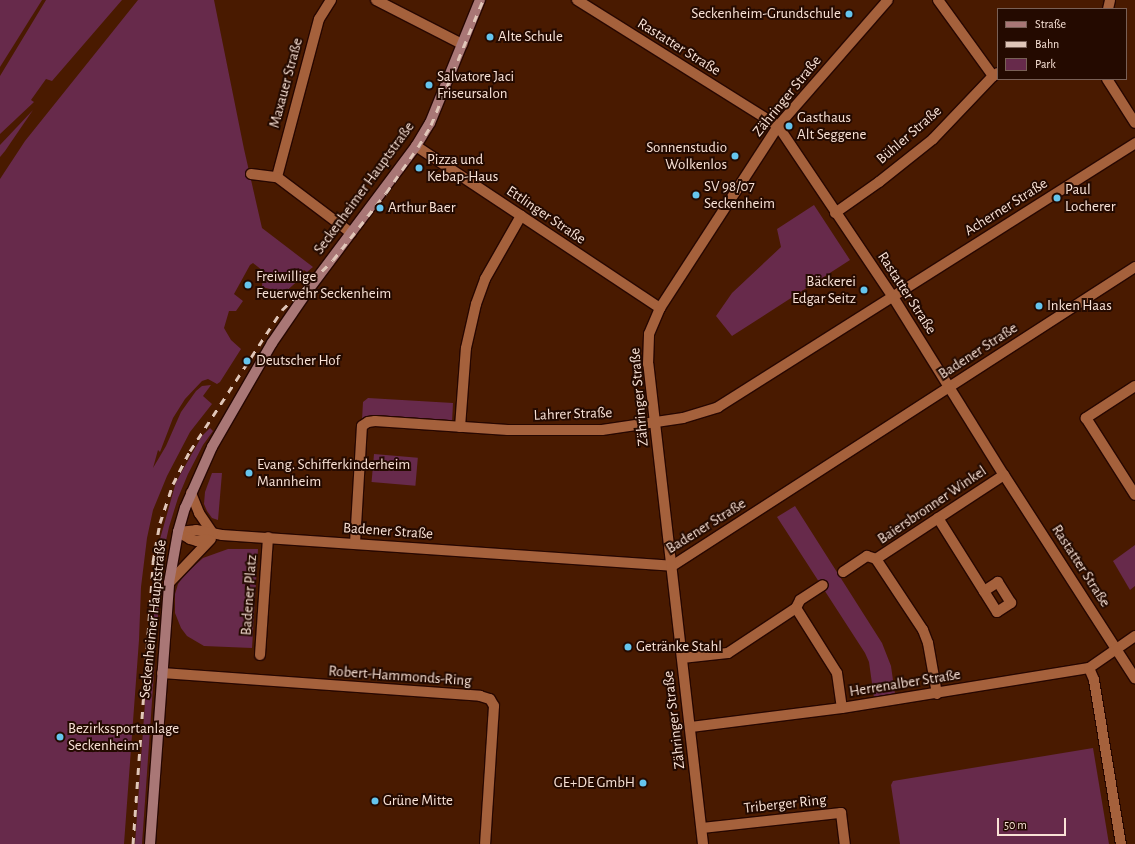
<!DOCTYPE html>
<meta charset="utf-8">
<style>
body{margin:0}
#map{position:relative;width:1135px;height:844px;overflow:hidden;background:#491a00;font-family:"Alegreya Sans",sans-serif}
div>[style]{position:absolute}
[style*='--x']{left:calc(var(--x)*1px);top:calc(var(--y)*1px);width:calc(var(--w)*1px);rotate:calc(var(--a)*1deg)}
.green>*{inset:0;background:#672a4b;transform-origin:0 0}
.roads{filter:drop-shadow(1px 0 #270700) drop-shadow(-1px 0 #270700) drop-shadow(0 1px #270700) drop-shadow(0 -1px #270700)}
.minor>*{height:10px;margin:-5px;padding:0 5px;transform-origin:5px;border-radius:5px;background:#a5613c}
.secondary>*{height:10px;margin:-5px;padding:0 5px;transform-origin:5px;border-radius:5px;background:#a97776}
.rail>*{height:3px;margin-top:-1.5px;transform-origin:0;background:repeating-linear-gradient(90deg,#e0c6b8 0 7px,transparent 0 14px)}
.dots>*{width:11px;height:11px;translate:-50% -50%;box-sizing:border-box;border:2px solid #240a00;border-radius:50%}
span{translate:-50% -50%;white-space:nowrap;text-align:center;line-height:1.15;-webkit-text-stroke:4px #240a00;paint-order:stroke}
.poi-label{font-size:15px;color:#f9e2d6}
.right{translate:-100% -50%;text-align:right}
.left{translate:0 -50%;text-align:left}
.street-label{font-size:15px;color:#f9e2d6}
.legend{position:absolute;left:997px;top:8px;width:130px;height:72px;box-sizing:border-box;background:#240a00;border:1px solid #796056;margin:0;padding:5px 7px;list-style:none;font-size:12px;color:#f9e2d6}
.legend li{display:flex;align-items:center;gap:8px;height:20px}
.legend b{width:20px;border:1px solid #796056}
.scale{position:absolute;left:997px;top:818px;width:69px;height:18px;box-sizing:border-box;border:2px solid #f9e2d6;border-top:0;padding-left:5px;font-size:12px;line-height:14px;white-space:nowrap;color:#f9e2d6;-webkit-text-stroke:3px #240a00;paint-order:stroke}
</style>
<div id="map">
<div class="green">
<i style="clip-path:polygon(0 0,42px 0,0 67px)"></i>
<i style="clip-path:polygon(46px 0,122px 0,52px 81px,46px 79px,31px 100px,34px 102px,0 134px,0 76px)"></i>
<i style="clip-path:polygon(138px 0,214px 0,244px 149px,262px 228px,313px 267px,307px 272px,304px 270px,301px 273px,304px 275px,281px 296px,270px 289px,262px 287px,263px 271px,253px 263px,250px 265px,234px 294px,243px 301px,236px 311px,229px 311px,224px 328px,231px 340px,241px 349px,220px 382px,217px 384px,208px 379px,202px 381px,185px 399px,173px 418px,160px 452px,158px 450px,153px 468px,166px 446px,181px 412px,196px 391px,202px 386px,211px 385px,203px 396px,212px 404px,190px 432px,167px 476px,153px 510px,147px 538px,141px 587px,139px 640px,124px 844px,0 844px,0 179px,25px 141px)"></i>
<i style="clip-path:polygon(33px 110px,5px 151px,0 157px,0 145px)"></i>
<i style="clip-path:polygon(814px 205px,850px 260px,732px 336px,716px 316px,732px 293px,781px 247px,777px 229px)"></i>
<i style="clip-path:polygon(368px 398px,453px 403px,452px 423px,370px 417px,362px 420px,363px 402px)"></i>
<i style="clip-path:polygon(210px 428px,213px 431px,203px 445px,188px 474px,178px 498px,169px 527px,162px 559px,142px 844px,135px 844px,152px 603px,160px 539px,176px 482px,202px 436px)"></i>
<i style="left:374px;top:454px;width:44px;height:28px;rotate:5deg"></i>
<i style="clip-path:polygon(212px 473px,222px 473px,218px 520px,212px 518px,207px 511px,204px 504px,205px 492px)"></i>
<i style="clip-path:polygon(795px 506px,882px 643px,891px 666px,895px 694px,874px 698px,869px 662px,865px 653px,777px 517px)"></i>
<i style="clip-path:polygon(1135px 545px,1135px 586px,1130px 590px,1113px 561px)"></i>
<i style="clip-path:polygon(228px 549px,258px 549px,252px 648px,204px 646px,187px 636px,181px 628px,175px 613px,175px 594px,178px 584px,185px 574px,203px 558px)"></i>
<i style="clip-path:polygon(1093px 748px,1109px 844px,900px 844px,891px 785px,893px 781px)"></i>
</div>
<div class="roads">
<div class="minor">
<i style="--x:331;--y:0;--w:22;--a:122"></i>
<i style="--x:319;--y:19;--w:163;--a:104.9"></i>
<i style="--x:277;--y:177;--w:93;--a:37.1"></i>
<i style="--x:376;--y:0;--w:97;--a:27.1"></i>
<i style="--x:577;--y:0;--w:237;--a:32.1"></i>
<i style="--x:778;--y:126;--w:206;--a:56.1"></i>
<i style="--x:893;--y:297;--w:210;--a:58.1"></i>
<i style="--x:1004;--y:475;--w:242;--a:57.2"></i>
<i style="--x:938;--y:0;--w:94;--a:54.1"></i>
<i style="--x:1108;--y:9;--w:9;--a:-77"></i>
<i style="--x:1107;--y:79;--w:52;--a:57.5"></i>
<i style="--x:416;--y:146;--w:293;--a:33.6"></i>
<i style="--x:251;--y:174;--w:26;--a:7"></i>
<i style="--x:835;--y:213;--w:54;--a:-35.2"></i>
<i style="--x:879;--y:182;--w:69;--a:-38.5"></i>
<i style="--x:933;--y:139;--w:87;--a:-46.4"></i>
<i style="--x:993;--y:76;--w:6;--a:-31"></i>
<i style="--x:1135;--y:386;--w:59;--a:146.9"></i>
<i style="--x:1086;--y:418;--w:91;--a:57.5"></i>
<i style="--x:460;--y:427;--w:79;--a:-85.7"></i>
<i style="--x:466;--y:348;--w:45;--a:-77.2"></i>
<i style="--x:476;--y:304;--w:27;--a:-70"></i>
<i style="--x:485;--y:279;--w:73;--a:-60.3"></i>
<i style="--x:191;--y:493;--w:22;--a:68"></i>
<i style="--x:199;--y:513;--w:23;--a:56"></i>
<i style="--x:938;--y:518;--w:111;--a:57.9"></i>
<i style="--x:997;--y:612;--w:17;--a:-33"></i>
<i style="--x:1011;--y:603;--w:25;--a:-122"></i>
<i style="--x:998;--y:582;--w:17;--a:147"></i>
<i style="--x:178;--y:532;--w:18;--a:-6"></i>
<i style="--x:196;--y:530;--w:26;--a:11"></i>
<i style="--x:222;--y:535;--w:451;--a:3.9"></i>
<i style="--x:672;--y:566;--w:551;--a:-32.85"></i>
<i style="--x:178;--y:532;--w:14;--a:30"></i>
<i style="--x:190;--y:539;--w:7;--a:16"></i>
<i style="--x:197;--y:541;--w:14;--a:-8"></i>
<i style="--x:355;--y:543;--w:117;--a:-86.6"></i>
<i style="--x:362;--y:426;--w:7;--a:-34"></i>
<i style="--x:368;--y:422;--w:7;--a:-8"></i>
<i style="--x:375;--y:421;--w:133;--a:3.9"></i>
<i style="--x:508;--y:430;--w:94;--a:0"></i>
<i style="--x:602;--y:430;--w:82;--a:-8.4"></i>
<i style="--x:683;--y:418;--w:37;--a:-17"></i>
<i style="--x:718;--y:407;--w:494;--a:-32.3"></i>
<i style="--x:843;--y:572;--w:29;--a:-34"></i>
<i style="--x:867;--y:556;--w:9;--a:18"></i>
<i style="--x:169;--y:583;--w:59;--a:-46.4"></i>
<i style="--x:796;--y:608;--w:9;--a:-63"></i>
<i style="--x:800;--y:600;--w:27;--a:-33"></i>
<i style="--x:260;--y:655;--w:118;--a:-86.1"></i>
<i style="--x:682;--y:658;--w:46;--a:-6.2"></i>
<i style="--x:728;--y:653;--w:82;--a:-33.5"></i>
<i style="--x:796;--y:608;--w:77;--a:57.8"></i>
<i style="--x:837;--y:673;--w:35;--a:82"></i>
<i style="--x:1089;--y:668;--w:13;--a:67"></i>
<i style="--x:1094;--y:680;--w:166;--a:80.7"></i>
<i style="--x:162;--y:673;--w:319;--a:4.1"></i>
<i style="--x:480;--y:696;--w:10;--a:17"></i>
<i style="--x:490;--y:699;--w:8;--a:60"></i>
<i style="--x:494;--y:706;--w:138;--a:93.7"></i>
<i style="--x:937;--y:694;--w:52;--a:-100"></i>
<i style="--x:928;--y:643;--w:14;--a:-111"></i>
<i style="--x:923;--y:630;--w:85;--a:-123.5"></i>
<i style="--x:876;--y:559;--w:153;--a:-33.3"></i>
<i style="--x:691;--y:727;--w:152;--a:-7.2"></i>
<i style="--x:842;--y:708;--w:250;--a:-9.2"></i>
<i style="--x:1089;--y:668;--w:56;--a:-34.8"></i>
<i style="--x:702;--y:828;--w:140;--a:-6.2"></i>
<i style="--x:841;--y:813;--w:31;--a:83"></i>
<i style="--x:703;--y:844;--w:483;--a:-96.5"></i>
<i style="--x:648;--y:364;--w:30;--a:-88"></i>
<i style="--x:649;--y:334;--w:28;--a:-67"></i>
<i style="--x:660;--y:308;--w:217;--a:-57"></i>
<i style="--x:778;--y:126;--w:167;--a:-48.9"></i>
</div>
<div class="secondary">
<i style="--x:150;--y:844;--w:262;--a:-85.8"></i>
<i style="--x:169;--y:583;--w:52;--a:-80"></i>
<i style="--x:178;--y:532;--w:25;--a:-74"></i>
<i style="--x:185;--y:508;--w:67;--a:-66.1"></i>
<i style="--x:212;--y:447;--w:120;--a:-60"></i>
<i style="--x:272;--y:343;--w:65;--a:-55.6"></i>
<i style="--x:309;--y:289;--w:179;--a:-53.2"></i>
<i style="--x:416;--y:146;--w:27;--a:-59"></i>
<i style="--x:430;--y:123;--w:133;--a:-67.9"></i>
</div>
</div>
<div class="rail">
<i style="--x:133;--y:844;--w:283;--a:-85.9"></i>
<i style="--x:153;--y:562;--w:40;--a:-80"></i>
<i style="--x:160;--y:523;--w:41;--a:-71.6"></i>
<i style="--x:173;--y:484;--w:37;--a:-63"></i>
<i style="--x:190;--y:451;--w:168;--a:-56.9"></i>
<i style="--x:282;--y:310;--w:71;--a:-44.4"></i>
<i style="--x:333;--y:260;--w:85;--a:-51.7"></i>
<i style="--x:386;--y:193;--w:56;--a:-55.2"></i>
<i style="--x:418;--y:147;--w:26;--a:-59"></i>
<i style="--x:431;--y:125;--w:135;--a:-67.4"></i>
</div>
<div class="dots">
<i style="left:849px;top:14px;background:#65c5ee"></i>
<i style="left:490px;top:37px;background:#65c5ee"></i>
<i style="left:429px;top:85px;background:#65c5ee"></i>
<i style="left:789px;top:126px;background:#65c5ee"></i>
<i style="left:735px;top:156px;background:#65c5ee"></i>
<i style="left:419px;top:168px;background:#65c5ee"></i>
<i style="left:696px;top:195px;background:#65c5ee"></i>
<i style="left:1057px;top:198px;background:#65c5ee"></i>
<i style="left:380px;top:208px;background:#65c5ee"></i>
<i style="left:248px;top:285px;background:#65c5ee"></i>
<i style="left:864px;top:290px;background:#65c5ee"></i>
<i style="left:1039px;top:306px;background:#65c5ee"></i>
<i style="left:247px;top:361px;background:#65c5ee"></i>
<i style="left:249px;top:473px;background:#65c5ee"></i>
<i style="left:628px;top:647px;background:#65c5ee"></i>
<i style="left:60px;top:737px;background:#65c5ee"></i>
<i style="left:643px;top:783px;background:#65c5ee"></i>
<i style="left:375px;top:801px;background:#65c5ee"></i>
</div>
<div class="poi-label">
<span class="right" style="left:841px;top:14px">Seckenheim-Grundschule</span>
<span class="left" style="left:498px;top:37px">Alte Schule</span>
<span class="left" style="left:437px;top:85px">Salvatore Jaci<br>Friseursalon</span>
<span class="left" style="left:797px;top:126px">Gasthaus<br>Alt Seggene</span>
<span class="right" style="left:727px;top:156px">Sonnenstudio<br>Wolkenlos</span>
<span class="left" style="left:427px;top:168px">Pizza und<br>Kebap-Haus</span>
<span class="left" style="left:704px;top:195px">SV 98/07<br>Seckenheim</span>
<span class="left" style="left:1065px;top:198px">Paul<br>Locherer</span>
<span class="left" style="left:388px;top:208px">Arthur Baer</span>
<span class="left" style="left:256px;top:285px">Freiwillige<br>Feuerwehr Seckenheim</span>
<span class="right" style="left:856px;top:290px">Bäckerei<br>Edgar Seitz</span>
<span class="left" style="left:1047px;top:306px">Inken Haas</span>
<span class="left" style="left:256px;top:361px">Deutscher Hof</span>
<span class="left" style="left:257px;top:473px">Evang. Schifferkinderheim<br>Mannheim</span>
<span class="left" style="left:636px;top:647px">Getränke Stahl</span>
<span class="left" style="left:68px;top:737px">Bezirkssportanlage<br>Seckenheim</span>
<span class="right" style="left:635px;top:783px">GE+DE GmbH</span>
<span class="left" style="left:383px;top:801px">Grüne Mitte</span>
</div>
<div class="street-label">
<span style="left:679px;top:47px;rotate:32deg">Rastatter Straße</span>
<span style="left:286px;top:83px;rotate:-75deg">Maxauer Straße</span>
<span style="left:787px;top:96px;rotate:-51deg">Zähringer Straße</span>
<span style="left:909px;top:135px;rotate:-41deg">Bühler Straße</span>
<span style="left:364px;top:188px;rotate:-54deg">Seckenheimer Hauptstraße</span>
<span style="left:1006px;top:207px;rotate:-32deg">Acherner Straße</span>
<span style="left:546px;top:215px;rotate:34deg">Ettlinger Straße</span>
<span style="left:907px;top:293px;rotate:57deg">Rastatter Straße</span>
<span style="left:978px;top:351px;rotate:-33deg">Badener Straße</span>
<span style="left:639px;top:397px;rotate:-95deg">Zähringer Straße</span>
<span style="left:573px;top:414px;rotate:-2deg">Lahrer Straße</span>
<span style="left:932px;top:505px;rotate:-34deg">Baiersbronner Winkel</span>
<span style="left:706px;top:526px;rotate:-32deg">Badener Straße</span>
<span style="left:388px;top:531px;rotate:4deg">Badener Straße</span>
<span style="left:1081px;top:566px;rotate:57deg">Rastatter Straße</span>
<span style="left:249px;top:595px;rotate:-86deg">Badener Platz</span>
<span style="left:153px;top:619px;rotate:-84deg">Seckenheimer Hauptstraße</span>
<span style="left:400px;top:676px;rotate:4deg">Robert-Hammonds-Ring</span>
<span style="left:905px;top:683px;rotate:-9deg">Herrenalber Straße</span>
<span style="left:674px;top:720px;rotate:-97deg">Zähringer Straße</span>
<span style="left:785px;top:804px;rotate:-6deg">Triberger Ring</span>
</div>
<ul class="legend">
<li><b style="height:5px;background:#a97776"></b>Straße</li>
<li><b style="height:5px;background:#e0c6b8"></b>Bahn</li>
<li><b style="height:11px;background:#672a4b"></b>Park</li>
</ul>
<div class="scale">50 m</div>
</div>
